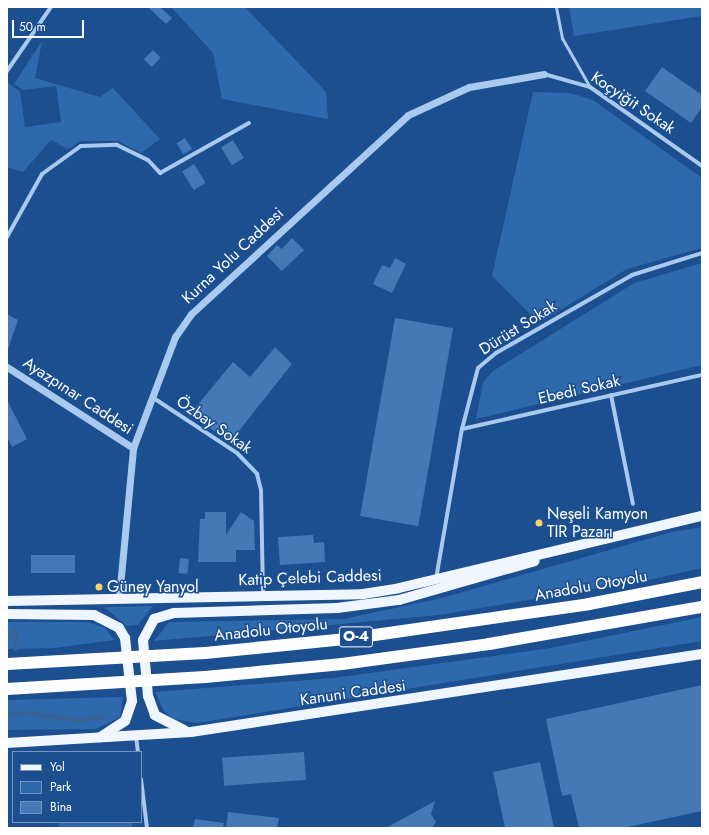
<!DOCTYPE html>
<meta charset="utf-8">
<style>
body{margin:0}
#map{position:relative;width:709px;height:835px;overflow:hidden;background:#1b4f8f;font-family:Jost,sans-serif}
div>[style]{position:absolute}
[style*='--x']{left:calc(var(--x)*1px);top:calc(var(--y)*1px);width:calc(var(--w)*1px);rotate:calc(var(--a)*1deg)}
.green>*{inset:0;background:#2e69ad;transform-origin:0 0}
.stream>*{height:3px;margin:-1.5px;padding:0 1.5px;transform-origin:1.5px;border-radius:1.5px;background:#3c6290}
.building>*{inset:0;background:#4478b7;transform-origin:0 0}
.service>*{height:3px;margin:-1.5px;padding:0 1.5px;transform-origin:1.5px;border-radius:1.5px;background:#a9c9ee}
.minor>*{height:4px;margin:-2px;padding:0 2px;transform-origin:2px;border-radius:2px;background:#a9c9ee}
.tertiary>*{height:7px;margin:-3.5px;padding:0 3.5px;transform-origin:3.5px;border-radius:3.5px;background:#a9c9ee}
.primary>*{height:10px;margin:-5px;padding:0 5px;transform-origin:5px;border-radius:5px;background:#f0f6ff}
.motorway>*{height:12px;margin:-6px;padding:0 6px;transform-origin:6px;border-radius:6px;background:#fff}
.dots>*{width:11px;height:11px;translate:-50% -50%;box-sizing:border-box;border:2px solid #1b4f8f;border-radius:50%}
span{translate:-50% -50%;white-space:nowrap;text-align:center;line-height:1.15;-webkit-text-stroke:3px #1b4f8f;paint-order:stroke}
.shield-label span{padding:1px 3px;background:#1b4f8f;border:1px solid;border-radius:3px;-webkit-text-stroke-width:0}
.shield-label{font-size:15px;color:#fff;font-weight:700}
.street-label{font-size:16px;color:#fff}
.poi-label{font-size:16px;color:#fff}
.left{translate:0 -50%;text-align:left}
.frame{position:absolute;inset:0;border:8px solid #fff;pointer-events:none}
.legend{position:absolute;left:12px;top:751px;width:130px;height:72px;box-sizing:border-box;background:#1b4f8f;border:1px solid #7695bc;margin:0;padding:5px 7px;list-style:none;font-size:12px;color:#fff}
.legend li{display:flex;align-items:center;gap:8px;height:20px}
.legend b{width:20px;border:1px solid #7695bc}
.scale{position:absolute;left:12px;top:20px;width:72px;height:18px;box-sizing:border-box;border:2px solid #fff;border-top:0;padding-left:5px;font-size:12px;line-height:14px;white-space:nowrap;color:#fff;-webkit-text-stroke:3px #1b4f8f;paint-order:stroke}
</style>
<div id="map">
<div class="green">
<i style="clip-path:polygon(171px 7px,245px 7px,326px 92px,328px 119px,222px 99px,213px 53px)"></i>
<i style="clip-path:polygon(569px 7px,702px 7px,702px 16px,574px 36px)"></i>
<i style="clip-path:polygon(42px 41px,35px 78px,100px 97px,113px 88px,160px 139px,141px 153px,118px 141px,81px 141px,68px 149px,51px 140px,23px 172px,7px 167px,8px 83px,20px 91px,25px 127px,61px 122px,56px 86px,23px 90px,14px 84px)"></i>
<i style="clip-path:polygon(533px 92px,570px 93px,593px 100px,702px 178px,702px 248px,627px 269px,544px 320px,534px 318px,492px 276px)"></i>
<i style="clip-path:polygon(702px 263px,702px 365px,476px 419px,483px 382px,493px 371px,634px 283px)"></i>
<i style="clip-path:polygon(702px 527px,702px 568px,653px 579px,439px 615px,154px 641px,169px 622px,344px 619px,442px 598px,672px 532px)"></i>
<i style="clip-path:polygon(153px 606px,138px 625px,127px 626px,104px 607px)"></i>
<i style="clip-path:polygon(702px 617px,702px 641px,197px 723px,174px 719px,164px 711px,155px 692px,333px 678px,551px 648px)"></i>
<i style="clip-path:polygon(7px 622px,88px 622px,105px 628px,114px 640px,55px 648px,7px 649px)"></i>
<i style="clip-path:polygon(123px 697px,120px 717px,96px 729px,7px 730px,7px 700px)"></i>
<i style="left:59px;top:822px;width:73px;height:8px"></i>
</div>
<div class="stream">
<i style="--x:15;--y:627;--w:22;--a:90"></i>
<i style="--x:7;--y:634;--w:9;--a:0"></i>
<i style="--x:7;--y:715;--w:17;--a:-10"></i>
<i style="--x:24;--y:712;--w:55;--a:8.4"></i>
<i style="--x:78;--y:720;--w:26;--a:-7"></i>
</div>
<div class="building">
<i style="clip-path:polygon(148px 7px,160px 7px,172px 18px,166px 24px)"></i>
<i style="left:153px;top:50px;width:11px;height:13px;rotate:45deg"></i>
<i style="clip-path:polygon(662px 67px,702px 95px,702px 107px,691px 123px,645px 91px)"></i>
<i style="left:185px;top:138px;width:13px;height:10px;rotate:58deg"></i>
<i style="left:233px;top:140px;width:21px;height:14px;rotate:59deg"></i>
<i style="left:194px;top:164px;width:22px;height:14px;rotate:58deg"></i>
<i style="clip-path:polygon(292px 238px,304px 250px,282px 271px,267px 256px,277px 245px,282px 249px)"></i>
<i style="clip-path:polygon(395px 258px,406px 264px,392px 293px,373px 284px,382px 265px,390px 268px)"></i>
<i style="clip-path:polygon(7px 314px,18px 320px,8px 349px,7px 349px)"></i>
<i style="left:395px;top:318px;width:59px;height:201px;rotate:10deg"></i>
<i style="clip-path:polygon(275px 347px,292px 364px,230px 442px,190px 414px,233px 362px,250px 377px)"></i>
<i style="clip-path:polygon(7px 400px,27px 439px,12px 447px,7px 437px)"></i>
<i style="clip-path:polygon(205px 512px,226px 512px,226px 535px,241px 512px,254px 521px,255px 550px,236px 550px,236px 562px,198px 562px,200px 519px,205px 519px)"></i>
<i style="clip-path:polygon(313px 535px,314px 543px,324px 542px,325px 562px,280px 565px,278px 537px)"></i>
<i style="left:75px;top:555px;width:18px;height:44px;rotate:90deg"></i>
<i style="left:180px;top:558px;width:9px;height:15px;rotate:6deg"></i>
<i style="clip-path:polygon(702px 685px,702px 811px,623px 828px,579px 828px,571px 794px,562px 796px,546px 719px)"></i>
<i style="left:304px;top:752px;width:28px;height:82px;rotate:86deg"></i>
<i style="clip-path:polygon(540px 762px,554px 828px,505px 828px,493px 772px)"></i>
<i style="clip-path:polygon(435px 801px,431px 814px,436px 822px,432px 828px,386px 828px)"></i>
<i style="clip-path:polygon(228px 812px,279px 818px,277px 828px,226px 828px)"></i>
<i style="clip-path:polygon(195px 819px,224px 823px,223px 828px,193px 828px)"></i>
</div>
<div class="service">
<i style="--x:556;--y:7;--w:32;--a:79"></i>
<i style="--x:562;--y:38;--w:56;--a:60.3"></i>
</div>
<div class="minor">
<i style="--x:7;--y:71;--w:78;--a:-55.5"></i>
<i style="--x:544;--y:74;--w:48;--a:15.8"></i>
<i style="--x:590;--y:87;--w:137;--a:35.2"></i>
<i style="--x:7;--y:237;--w:72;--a:-60.9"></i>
<i style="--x:42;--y:174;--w:48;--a:-35.7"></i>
<i style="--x:81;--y:146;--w:36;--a:-2"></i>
<i style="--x:117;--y:145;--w:34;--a:26"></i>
<i style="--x:148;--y:160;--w:18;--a:47"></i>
<i style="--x:160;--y:173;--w:102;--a:-29.3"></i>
<i style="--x:611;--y:395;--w:111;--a:78.6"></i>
<i style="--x:152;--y:397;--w:102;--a:33.4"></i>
<i style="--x:237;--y:453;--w:29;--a:46"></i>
<i style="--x:257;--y:474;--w:16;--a:76"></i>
<i style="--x:261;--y:490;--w:105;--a:88.9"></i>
<i style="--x:462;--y:429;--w:246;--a:-12.7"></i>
<i style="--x:436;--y:579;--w:152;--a:-80.2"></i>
<i style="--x:462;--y:429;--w:63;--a:-75.3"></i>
<i style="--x:478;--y:368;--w:23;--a:-40"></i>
<i style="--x:496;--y:353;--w:157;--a:-29.8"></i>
<i style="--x:632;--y:275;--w:73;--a:-17.4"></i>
<i style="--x:136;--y:736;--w:16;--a:83"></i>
<i style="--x:141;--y:779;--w:49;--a:83"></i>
</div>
<div class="tertiary">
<i style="--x:7;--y:367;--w:150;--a:32.7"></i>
<i style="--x:119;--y:597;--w:150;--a:-84.6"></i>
<i style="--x:133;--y:448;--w:119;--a:-69.3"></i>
<i style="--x:175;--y:337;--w:28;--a:-55"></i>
<i style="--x:191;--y:314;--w:294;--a:-42.5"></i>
<i style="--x:408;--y:115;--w:67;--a:-24.7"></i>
<i style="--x:469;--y:87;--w:76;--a:-9.8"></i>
</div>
<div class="primary">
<i style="--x:7;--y:601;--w:356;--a:-1.1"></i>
<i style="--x:363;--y:594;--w:36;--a:-9"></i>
<i style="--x:399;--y:588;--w:311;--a:-13.4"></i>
<i style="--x:7;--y:614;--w:87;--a:0.7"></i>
<i style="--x:94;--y:615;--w:28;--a:27"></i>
<i style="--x:119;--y:628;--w:12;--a:59"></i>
<i style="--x:125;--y:638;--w:63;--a:83.7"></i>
<i style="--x:132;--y:701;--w:21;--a:109"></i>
<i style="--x:125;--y:721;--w:30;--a:147"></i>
<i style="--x:184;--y:730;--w:33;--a:-153"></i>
<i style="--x:155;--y:715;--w:20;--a:-110"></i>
<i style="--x:148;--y:696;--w:56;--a:-95.1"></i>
<i style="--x:143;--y:640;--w:24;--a:-62"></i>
<i style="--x:154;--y:619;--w:21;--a:-17"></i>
<i style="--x:174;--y:613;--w:163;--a:-1.8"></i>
<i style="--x:337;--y:608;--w:63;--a:-7.4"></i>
<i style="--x:399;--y:600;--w:141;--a:-16"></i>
<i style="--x:7;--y:743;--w:184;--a:-3.4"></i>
<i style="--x:191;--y:732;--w:517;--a:-8.68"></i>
</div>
<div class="motorway">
<i style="--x:7;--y:664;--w:198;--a:-3.2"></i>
<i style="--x:205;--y:653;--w:150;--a:-5.7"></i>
<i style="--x:354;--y:638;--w:237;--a:-8.2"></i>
<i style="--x:589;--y:604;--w:115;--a:-11"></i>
<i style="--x:7;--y:689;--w:198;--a:-3.5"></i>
<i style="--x:205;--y:677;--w:138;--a:-5.4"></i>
<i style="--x:342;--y:664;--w:148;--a:-7.7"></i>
<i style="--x:489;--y:644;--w:216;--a:-9.9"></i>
</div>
<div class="dots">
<i style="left:539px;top:523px;background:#ffd166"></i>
<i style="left:99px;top:587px;background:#ffd166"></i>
</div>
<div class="shield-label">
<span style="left:356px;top:637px">O-4</span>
</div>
<div class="street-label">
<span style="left:633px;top:103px;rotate:34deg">Koçyiğit Sokak</span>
<span style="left:233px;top:256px;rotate:-43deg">Kurna Yolu Caddesi</span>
<span style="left:518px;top:328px;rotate:-32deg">Dürüst Sokak</span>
<span style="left:579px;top:390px;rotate:-13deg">Ebedi Sokak</span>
<span style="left:78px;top:396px;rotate:33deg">Ayazpınar Caddesi</span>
<span style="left:214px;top:425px;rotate:35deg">Özbay Sokak</span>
<span style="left:310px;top:578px;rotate:-2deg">Katip Çelebi Caddesi</span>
<span style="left:591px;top:586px;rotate:-10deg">Anadolu Otoyolu</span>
<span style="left:271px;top:630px;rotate:-6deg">Anadolu Otoyolu</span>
<span style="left:353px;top:693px;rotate:-8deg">Kanuni Caddesi</span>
</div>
<div class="poi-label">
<span class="left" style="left:547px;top:523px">Neşeli Kamyon<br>TIR Pazarı</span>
<span class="left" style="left:107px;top:587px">Güney Yanyol</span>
</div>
<div class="frame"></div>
<ul class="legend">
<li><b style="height:5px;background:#f0f6ff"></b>Yol</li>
<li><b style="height:11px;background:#2e69ad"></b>Park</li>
<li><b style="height:11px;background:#4478b7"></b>Bina</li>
</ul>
<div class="scale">50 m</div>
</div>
